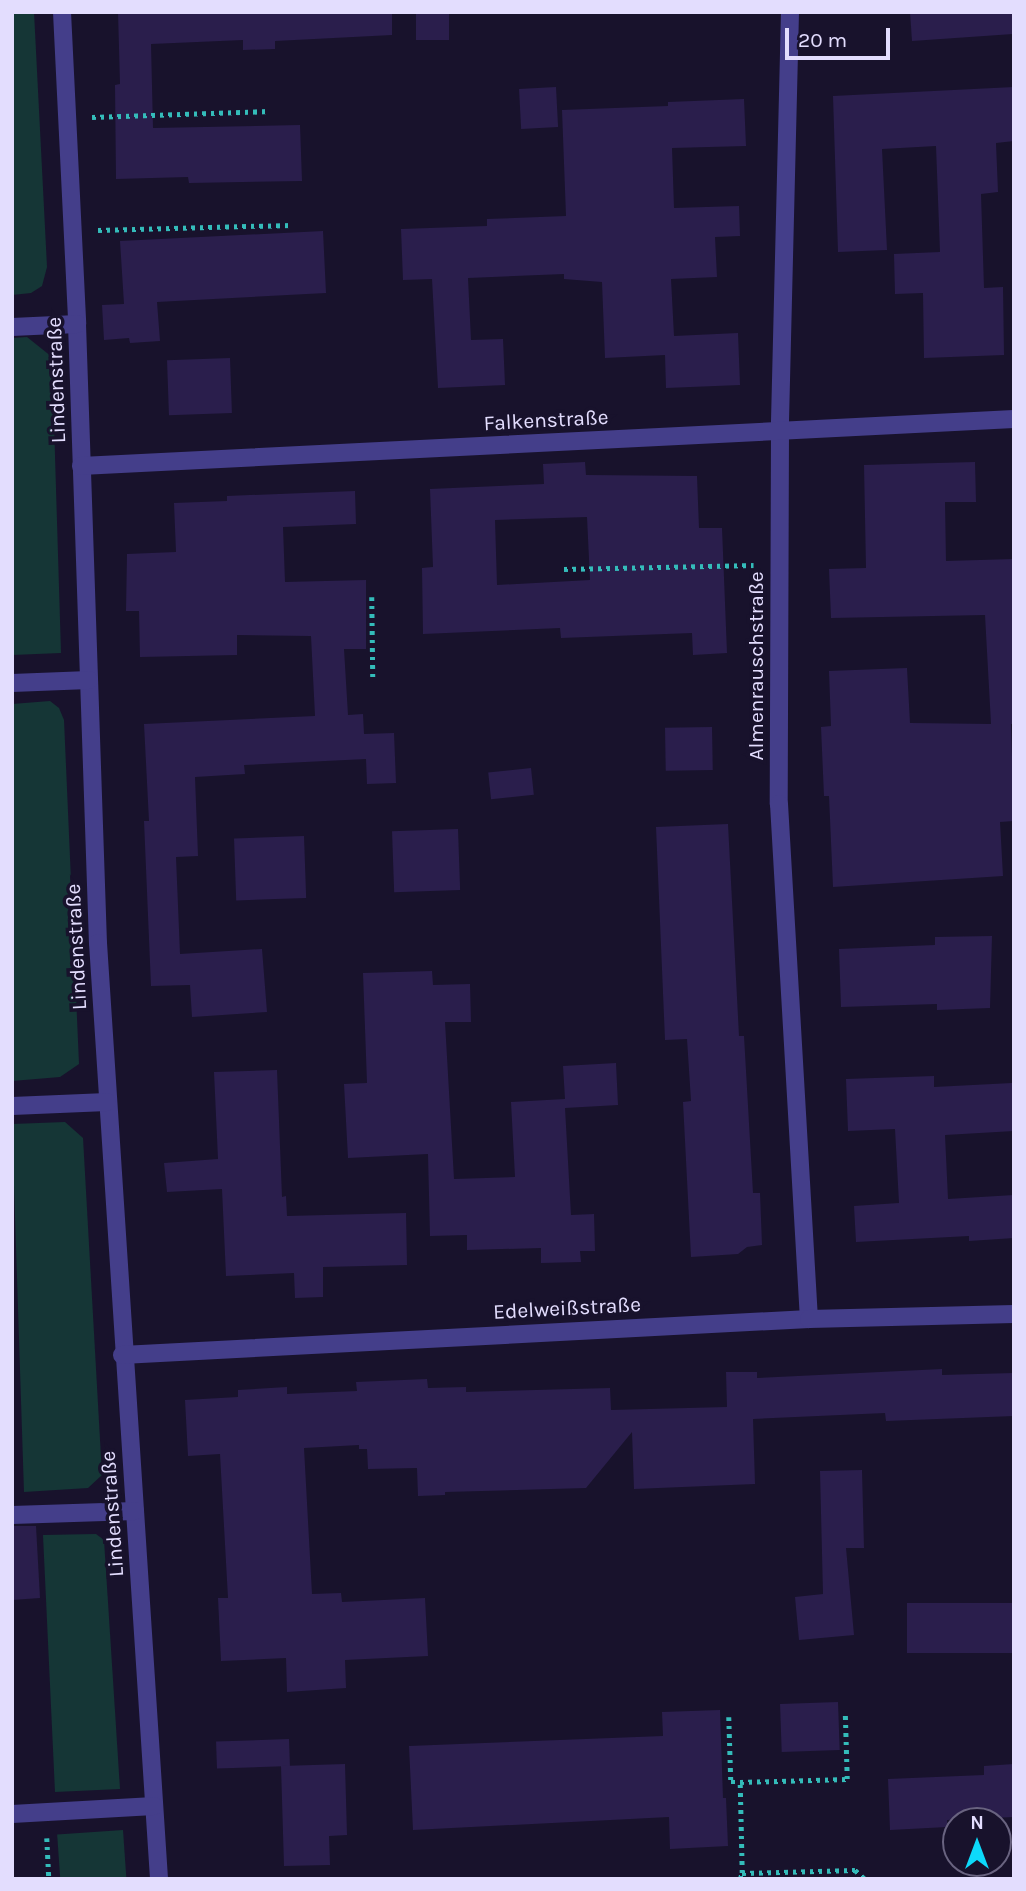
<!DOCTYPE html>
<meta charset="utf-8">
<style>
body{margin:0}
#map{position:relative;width:1026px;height:1891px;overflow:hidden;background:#18122c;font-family:Karla,sans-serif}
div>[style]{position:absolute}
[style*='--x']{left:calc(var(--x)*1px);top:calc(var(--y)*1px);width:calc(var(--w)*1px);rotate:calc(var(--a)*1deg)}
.green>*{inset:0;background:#153636;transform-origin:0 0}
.building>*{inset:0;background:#2a1e4c;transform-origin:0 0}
.path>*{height:4.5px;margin-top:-2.25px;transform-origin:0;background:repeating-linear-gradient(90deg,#34bcba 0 3.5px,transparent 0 8.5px)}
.minor>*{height:18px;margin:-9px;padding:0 9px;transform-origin:9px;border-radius:9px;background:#443e8a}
span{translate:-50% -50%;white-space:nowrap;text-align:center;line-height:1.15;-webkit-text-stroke:7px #18122c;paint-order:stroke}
.street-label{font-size:21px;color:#e3ddfe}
.frame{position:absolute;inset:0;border:14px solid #e3ddfe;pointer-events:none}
.north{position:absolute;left:942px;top:1807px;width:70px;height:70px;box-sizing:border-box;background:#18122c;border:2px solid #696380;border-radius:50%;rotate:0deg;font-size:19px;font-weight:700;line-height:28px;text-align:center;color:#e3ddfe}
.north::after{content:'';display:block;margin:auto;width:24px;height:32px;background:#0dd9fa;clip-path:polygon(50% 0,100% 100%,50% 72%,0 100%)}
.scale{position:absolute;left:785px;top:28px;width:105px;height:32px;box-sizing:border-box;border:4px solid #e3ddfe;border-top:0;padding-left:9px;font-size:21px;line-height:24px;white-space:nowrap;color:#e3ddfe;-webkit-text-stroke:5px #18122c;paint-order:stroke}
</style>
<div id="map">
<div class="green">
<i style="clip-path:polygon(12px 12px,34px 12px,47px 267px,42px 286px,31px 293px,12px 295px)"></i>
<i style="clip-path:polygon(27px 337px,52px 357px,61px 653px,12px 655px,12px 338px)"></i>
<i style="clip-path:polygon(50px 701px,59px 708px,64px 720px,79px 1064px,60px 1077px,12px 1081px,12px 704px)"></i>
<i style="clip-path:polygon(65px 1122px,83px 1138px,102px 1475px,88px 1488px,24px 1492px,12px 1124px)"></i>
<i style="clip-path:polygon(96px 1534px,104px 1540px,120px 1789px,55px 1792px,43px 1535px)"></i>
<i style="left:123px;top:1830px;width:49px;height:66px;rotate:86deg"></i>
</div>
<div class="building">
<i style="clip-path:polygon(118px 12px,392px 12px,392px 35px,275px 41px,275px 49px,243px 50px,243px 40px,151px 44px,153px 128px,300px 125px,302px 181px,189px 183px,188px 177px,116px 179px,115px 85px,120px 84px)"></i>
<i style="left:416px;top:12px;width:33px;height:28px"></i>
<i style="clip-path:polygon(910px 12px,1012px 12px,1013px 34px,912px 41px)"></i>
<i style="left:556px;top:87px;width:40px;height:37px;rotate:87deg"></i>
<i style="clip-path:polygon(1014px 87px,1014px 141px,996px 143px,998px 192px,981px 194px,984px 288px,1003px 287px,1004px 355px,924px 358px,923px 293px,895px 294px,894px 254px,940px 252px,936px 146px,882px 149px,887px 250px,838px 252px,833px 96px)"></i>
<i style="clip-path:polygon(744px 99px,746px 146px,672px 148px,674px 208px,739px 206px,740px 236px,715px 237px,717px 277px,671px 279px,674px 336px,738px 333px,740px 385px,666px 388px,665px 355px,605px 358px,602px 282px,564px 279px,564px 274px,468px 278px,471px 340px,503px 339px,505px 385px,438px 388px,432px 279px,403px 280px,401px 229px,487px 226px,487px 219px,566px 216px,562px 110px,668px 106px,668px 102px)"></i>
<i style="clip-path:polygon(323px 231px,326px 293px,157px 302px,160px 341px,130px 343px,129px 338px,104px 340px,102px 305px,124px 304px,120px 241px)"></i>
<i style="left:230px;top:358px;width:55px;height:63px;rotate:88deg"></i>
<i style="clip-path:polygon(evenodd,585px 462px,586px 475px,697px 476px,699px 528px,722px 528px,727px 653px,693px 655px,692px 633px,561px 638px,560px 628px,423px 634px,422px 568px,433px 567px,430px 489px,544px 484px,543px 464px,585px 462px,587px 517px,590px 580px,497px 585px,495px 520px,587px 517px)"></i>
<i style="clip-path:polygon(975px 462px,976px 502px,945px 502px,946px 561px,1014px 559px,1014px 724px,1011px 724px,1014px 821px,1000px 822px,1003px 876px,833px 887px,829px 796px,824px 796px,821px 727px,831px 726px,829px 671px,907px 668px,910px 723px,991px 724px,985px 615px,831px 618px,829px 569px,866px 568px,864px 465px)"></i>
<i style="clip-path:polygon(355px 491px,356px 524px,283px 527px,285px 582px,366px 580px,366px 649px,344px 649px,348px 715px,363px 714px,364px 734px,394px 733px,396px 783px,367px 784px,366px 759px,244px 765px,245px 774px,195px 777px,198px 856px,176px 857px,180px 954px,262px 949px,267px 1012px,192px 1017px,190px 985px,151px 986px,144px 821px,149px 821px,144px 724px,315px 716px,311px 636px,237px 635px,237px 655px,140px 657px,139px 611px,126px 611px,127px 554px,176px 552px,174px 503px,227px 501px,227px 496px)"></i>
<i style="left:712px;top:727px;width:43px;height:47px;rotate:89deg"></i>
<i style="left:531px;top:768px;width:27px;height:43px;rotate:84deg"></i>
<i style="clip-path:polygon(728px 824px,739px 1036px,744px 1036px,753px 1193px,760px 1193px,762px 1245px,747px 1247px,738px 1254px,691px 1257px,683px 1102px,691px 1101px,687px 1039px,665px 1040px,656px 827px)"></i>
<i style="left:458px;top:829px;width:61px;height:66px;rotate:88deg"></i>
<i style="left:304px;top:836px;width:62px;height:70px;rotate:88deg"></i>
<i style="clip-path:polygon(992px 936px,990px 1008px,937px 1010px,937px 1004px,841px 1007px,839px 949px,935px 945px,935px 937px)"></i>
<i style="clip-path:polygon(432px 971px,433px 985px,470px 984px,471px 1022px,445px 1022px,454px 1179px,515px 1177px,511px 1102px,565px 1099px,563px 1066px,616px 1063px,618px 1105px,565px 1108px,571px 1215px,594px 1214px,595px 1251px,580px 1251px,581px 1262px,541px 1263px,541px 1248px,467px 1250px,467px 1235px,430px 1236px,428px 1154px,348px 1158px,344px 1084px,367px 1083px,363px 973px)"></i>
<i style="clip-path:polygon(277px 1070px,282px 1197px,286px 1196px,287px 1216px,406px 1213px,407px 1265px,323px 1267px,323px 1297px,295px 1298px,294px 1273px,226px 1276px,222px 1189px,167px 1192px,164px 1163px,218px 1159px,214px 1072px)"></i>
<i style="clip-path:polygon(934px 1076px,934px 1087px,1012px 1083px,1014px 1131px,945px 1135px,948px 1199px,1014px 1195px,1014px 1238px,969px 1241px,969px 1236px,856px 1242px,854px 1206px,899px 1203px,895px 1129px,848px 1131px,846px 1079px)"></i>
<i style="clip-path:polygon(942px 1369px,942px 1375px,1014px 1373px,1014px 1416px,886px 1421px,885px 1413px,753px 1419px,755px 1484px,634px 1489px,632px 1432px,586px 1488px,445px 1492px,445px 1495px,418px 1496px,417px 1468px,368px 1469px,367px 1449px,359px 1449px,359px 1445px,304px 1448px,312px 1594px,341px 1593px,342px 1602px,425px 1598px,428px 1656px,345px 1660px,346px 1688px,287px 1692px,286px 1658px,221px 1661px,218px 1598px,228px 1598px,220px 1454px,188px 1456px,185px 1400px,238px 1397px,238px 1390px,287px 1387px,287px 1394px,357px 1391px,356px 1382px,427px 1379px,428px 1388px,466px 1387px,466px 1392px,610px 1388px,611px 1410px,727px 1407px,726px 1372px,757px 1372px,757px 1378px)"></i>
<i style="clip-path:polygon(862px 1470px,864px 1548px,846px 1548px,854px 1635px,799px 1640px,795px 1597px,823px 1594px,820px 1471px)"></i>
<i style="clip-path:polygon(12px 1526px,36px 1526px,40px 1598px,12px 1600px)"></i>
<i style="left:1014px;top:1603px;width:50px;height:107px;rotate:90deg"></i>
<i style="left:838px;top:1702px;width:48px;height:58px;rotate:88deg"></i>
<i style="clip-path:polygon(720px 1710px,723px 1798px,726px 1798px,728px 1846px,670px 1849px,669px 1817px,413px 1830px,409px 1746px,663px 1736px,662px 1712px)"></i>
<i style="left:289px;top:1739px;width:27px;height:73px;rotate:88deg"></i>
<i style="clip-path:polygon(345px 1764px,347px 1835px,329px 1836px,330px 1865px,284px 1866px,281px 1766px)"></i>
<i style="clip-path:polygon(1014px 1764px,1014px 1817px,947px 1820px,947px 1827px,890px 1830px,888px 1779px,984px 1775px,984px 1766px)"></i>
</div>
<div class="path">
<i style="--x:92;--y:117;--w:178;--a:-1.9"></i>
<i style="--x:98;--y:230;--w:194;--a:-1.5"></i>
<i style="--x:564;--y:569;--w:192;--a:-1.2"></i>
<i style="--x:372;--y:597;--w:83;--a:89.3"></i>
<i style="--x:729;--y:1717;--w:65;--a:88.2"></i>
<i style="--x:731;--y:1782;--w:9;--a:0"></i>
<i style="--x:47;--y:1838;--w:41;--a:87.2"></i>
<i style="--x:742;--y:1873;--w:91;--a:-91.3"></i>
<i style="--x:740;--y:1782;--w:107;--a:-1.6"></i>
<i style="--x:847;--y:1779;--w:68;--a:-91.7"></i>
<i style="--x:740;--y:1879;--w:6;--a:-72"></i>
<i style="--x:742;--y:1873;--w:113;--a:-1.5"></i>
<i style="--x:855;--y:1870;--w:13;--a:42"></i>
</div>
<div class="minor">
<i style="--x:62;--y:12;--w:312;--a:87.2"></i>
<i style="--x:77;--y:324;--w:619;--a:88.06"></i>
<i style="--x:98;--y:943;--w:938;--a:86.27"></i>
<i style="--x:790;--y:12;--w:419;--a:91.4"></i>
<i style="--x:780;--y:431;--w:373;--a:90.2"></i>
<i style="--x:779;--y:804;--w:516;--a:86.67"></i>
<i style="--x:12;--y:327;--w:65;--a:-2.6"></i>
<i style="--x:81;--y:466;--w:934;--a:-2.88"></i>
<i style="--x:12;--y:683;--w:77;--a:-2.2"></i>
<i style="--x:12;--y:1106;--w:95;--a:-2.4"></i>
<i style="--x:122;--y:1355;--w:688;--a:-3"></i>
<i style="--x:809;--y:1319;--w:205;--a:-1.4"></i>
<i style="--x:12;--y:1515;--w:123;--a:-1.9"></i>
<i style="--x:12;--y:1814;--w:142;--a:-3.2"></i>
</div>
<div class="street-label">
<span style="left:56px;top:380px;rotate:-92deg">Lindenstraße</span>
<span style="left:546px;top:420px;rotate:-3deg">Falkenstraße</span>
<span style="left:756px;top:666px;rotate:-90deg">Almenrauschstraße</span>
<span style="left:76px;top:947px;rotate:-93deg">Lindenstraße</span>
<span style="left:567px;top:1308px;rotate:-3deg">Edelweißstraße</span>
<span style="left:112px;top:1514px;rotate:-94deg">Lindenstraße</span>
</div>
<div class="frame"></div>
<div class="north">N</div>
<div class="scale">20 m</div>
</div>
